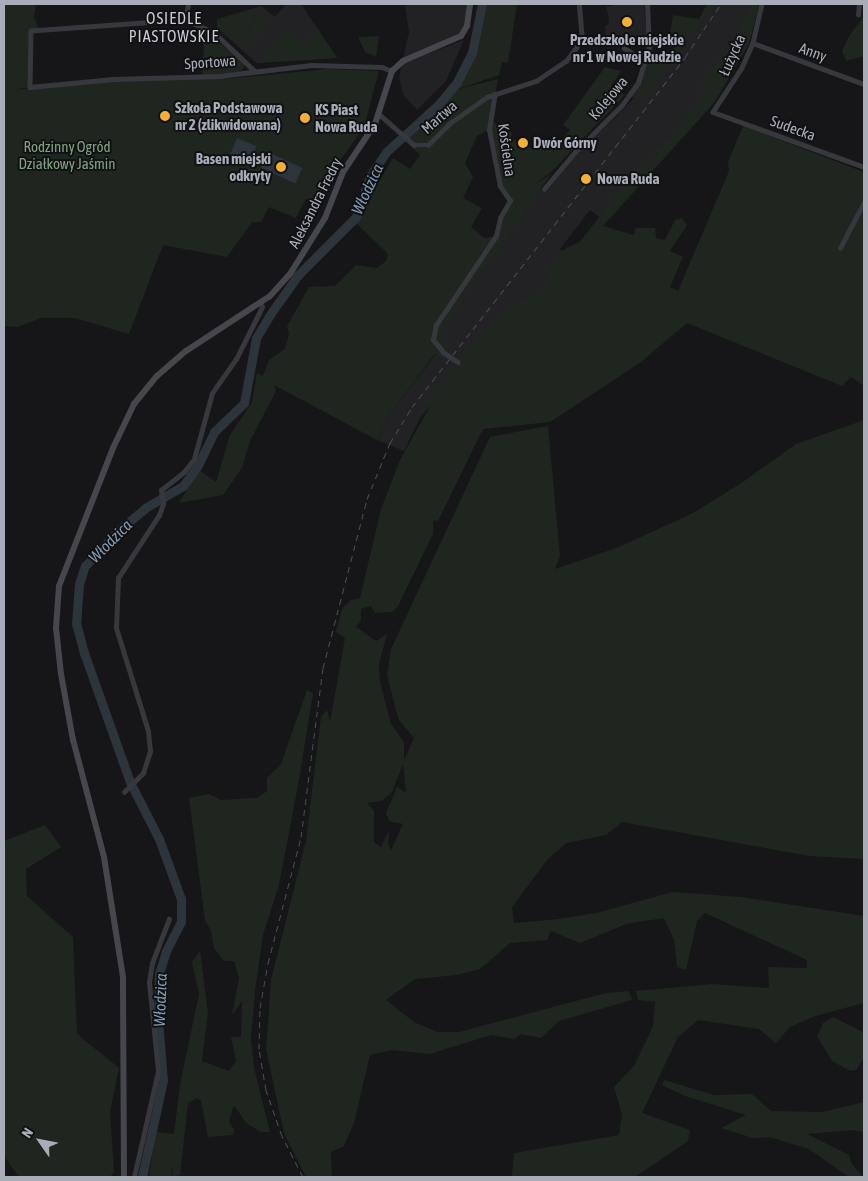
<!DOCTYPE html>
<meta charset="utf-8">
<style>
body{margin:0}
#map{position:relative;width:868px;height:1181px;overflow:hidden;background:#161618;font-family:"Asap Condensed",sans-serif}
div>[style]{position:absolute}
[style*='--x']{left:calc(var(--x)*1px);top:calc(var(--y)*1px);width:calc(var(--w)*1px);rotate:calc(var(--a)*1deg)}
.built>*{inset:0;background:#222225}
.green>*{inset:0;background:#1e261f;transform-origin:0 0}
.water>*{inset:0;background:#2c353c;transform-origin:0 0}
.river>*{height:9px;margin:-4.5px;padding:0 4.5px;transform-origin:4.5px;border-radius:4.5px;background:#2c353c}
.street>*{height:4.5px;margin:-2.25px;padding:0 2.25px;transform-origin:2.25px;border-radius:2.25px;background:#37383d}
.secondary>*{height:6px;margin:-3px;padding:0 3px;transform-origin:3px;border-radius:3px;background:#45474d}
.rail>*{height:1px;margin-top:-0.5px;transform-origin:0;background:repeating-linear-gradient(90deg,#4a4c52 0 6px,transparent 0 11px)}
.street-bridge>*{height:4.5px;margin:-2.25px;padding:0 2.25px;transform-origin:2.25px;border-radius:2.25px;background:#37383d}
.dots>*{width:14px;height:14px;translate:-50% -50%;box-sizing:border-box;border:2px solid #111113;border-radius:50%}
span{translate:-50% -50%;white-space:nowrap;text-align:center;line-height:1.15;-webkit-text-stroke:4px #111113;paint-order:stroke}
.poi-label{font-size:15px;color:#a8adb8;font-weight:700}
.left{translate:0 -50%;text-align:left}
.right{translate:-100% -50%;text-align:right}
.street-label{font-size:15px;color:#a8adb8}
.park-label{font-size:15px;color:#7fa381}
.neighbourhood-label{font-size:16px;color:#c9ccd4;letter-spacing:1px}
.water-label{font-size:16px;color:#7f9bb3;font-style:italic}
.frame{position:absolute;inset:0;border:5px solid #a8adb8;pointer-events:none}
.north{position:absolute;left:15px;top:1116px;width:50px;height:50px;-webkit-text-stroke:4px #111113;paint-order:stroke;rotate:303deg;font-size:14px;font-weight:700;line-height:20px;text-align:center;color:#a8adb8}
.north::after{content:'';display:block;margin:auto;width:18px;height:22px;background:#a8adb8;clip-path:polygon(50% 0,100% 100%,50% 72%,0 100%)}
</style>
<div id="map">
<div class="built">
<i style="clip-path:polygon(286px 4px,301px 4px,337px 58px,257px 63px,218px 29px,217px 19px,261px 6px,275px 17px)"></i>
<i style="clip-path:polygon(405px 4px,468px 4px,465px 26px,459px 33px,404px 63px,464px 40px,446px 81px,417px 110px,403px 94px,399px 77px,409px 32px)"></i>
<i style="clip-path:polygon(619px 4px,644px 4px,647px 39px,632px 38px,622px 46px,606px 42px,605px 26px,608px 25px,609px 19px,606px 7px)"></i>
<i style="clip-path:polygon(711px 4px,755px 4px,704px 110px,604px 220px,590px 210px,560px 249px,577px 256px,463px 365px,420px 418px,404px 451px,377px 440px,390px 414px,436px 354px,436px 337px,450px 310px,538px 187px,546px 192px,581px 149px,615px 118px,663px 67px)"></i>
</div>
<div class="green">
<i style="clip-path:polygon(4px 4px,36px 4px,34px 17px,39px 30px,32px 31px,30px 87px,13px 90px,128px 78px,219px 76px,226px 79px,327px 69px,379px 71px,364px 127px,334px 169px,324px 202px,306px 199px,296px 218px,269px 207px,261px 222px,252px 222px,227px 257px,163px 245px,129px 334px,75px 318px,41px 318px,17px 327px,4px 326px)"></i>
<i style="clip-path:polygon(evenodd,482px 4px,517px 4px,508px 63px,502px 62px,499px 75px,455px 90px,498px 79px,490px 120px,512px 133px,511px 138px,535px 150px,541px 143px,552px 149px,570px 130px,563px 125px,605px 67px,621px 71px,611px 86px,625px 95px,552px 171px,535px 184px,551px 174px,496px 253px,460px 297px,464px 301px,438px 336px,450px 345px,439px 357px,435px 354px,390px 414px,377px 440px,274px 385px,276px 391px,250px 441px,242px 468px,223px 495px,179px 503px,199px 470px,216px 482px,230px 435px,252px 402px,257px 373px,263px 376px,269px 360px,285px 349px,289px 333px,287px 326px,309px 287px,335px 286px,356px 265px,377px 268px,386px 261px,388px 254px,355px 222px,393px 158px,410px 169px,420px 155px,401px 137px,438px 105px,457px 82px,472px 53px,482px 4px,489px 130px,500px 186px,510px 201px,500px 218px,496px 236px,484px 238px,471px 227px,482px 208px,463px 198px,473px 177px,465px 163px,477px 136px,489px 130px)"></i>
<i style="clip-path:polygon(707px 4px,714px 4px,642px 101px,627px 95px,642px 72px,641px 59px,647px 53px,666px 53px,680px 44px,669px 42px,673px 15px,699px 19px)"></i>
<i style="clip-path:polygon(evenodd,752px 4px,759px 4px,749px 44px,714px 103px,603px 226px,633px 235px,636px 228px,655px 228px,656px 238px,665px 240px,675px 220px,682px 218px,687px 225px,670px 251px,683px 257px,670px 287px,678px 291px,729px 171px,728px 162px,743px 126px,864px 172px,864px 386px,851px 377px,842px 386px,687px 323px,641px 362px,550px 422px,483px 429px,438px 521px,433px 520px,433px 534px,398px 606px,393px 612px,375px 613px,371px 606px,361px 609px,361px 620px,356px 627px,376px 641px,387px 634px,379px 664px,380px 682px,391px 724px,404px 742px,404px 761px,414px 738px,399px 720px,395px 707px,387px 675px,391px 649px,490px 437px,548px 426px,560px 556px,555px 569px,619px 547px,693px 513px,740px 484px,796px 444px,864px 420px,864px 859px,809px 856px,622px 822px,606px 835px,566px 843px,547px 860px,512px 907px,514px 923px,559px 919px,596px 913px,673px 892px,741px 897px,864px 916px,864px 1003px,815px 1016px,790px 1027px,776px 1043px,759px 1029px,698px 1020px,678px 1037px,642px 1113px,690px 1130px,688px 1141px,635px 1177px,509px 1177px,512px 1175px,514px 1153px,619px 1135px,622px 1115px,614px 1087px,634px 1066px,653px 1026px,655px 1002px,638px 1000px,636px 991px,713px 984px,769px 988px,768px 967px,807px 968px,807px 960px,705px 913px,697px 921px,686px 970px,677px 967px,674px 940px,664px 918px,626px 924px,580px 943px,551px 931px,547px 940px,510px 943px,480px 969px,457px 975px,415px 979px,386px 1000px,414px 1022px,437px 1032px,459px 1032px,606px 993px,629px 991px,632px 1000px,559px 1021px,541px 1038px,521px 1034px,514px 1039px,491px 1035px,430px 1054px,391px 1050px,370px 1055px,354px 1123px,344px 1146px,331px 1152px,332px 1177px,306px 1177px,284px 1133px,266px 1049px,271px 980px,306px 841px,321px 717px,327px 710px,330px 722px,345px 638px,336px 632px,342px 609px,351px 600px,360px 598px,381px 509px,400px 460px,430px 406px,425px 403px,451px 368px,504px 311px,538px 292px,547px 280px,549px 268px,566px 248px,580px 242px,639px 165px,675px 133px,703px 95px,703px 78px,727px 51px,752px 4px,403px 764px,406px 793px,397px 787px,386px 813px,389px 821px,403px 824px,391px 850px,388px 844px,389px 831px,381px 847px,374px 842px,374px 811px,367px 803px,382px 801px,392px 792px,403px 764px)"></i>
<i style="clip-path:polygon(262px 6px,236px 43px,217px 28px,217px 20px)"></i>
<i style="left:260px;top:15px;width:11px;height:37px;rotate:38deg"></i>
<i style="clip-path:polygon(864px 16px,864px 56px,846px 61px,842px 51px,849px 36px)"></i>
<i style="clip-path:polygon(318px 29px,337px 58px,258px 63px,285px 30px,304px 45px)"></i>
<i style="clip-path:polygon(205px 31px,245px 64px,244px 68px,239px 72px,202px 75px)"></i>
<i style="clip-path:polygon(379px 36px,376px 57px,365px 52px,358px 37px)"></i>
<i style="clip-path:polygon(307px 690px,313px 693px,299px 780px,279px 885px,263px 935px,255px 991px,251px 1038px,254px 1068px,270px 1132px,261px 1132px,246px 1123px,234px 1105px,229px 1122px,234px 1129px,233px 1135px,208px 1137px,201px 1101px,197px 1098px,188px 1103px,180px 1175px,172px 1177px,173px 1162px,171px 1177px,149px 1177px,156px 1132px,174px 1134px,180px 1084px,199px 994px,192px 962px,200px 951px,208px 1013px,202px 1061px,229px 1071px,236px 1061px,231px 1037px,241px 1037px,242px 1001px,232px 1015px,239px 978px,234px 961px,224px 961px,214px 948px,211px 931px,205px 920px,189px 798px,209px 794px,221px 800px,257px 798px,267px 791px,267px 778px,281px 764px)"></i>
<i style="clip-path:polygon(45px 825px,61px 847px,26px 869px,27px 896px,73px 937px,77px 1034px,119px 1068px,110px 1112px,114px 1172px,110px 1177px,19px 1177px,4px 1156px,4px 841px)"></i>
<i style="clip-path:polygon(833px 1017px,863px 1032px,863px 1059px,856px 1070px,850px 1071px,832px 1061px,817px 1036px,823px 1023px)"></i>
<i style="clip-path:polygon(664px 1080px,714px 1095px,752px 1094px,771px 1111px,822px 1112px,864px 1102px,864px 1132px,851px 1130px,807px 1134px,849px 1155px,852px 1164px,863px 1177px,849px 1177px,809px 1149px,770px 1137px,753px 1138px,721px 1128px,746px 1115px,685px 1096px,662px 1085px)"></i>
</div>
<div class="water">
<i style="left:237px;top:138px;width:21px;height:17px;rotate:23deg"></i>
<i style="left:268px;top:152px;width:38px;height:17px;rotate:25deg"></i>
</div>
<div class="river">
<i style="--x:142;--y:1177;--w:99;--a:-77.8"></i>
<i style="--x:163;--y:1080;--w:59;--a:-94.8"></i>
<i style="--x:158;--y:1021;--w:47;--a:-88.8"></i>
<i style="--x:159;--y:974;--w:24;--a:-73"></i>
<i style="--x:166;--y:951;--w:33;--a:-63"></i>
<i style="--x:181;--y:922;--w:23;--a:-90"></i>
<i style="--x:181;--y:899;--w:64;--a:-110.1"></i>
<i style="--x:159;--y:839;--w:64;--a:-117"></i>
<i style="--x:130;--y:782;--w:137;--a:-109.6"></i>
<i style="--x:84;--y:653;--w:30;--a:-105"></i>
<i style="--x:76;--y:624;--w:40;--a:-85.7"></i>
<i style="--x:79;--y:584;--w:19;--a:-72"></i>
<i style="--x:85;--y:566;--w:48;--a:-46.7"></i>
<i style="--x:118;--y:531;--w:35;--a:-40"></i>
<i style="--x:145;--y:508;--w:44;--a:-30.1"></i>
<i style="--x:183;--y:486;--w:26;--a:-54"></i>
<i style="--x:198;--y:465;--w:37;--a:-64"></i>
<i style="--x:214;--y:432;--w:42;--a:-44"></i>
<i style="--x:244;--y:403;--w:66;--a:-79.5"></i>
<i style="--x:256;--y:338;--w:26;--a:-59"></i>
<i style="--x:269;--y:316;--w:50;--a:-54.7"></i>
<i style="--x:298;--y:275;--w:82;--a:-45"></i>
<i style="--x:356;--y:217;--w:43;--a:-71.1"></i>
<i style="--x:370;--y:176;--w:29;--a:-56"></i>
<i style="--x:386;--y:152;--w:70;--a:-42.1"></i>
<i style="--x:438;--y:105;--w:30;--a:-50"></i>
<i style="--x:457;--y:82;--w:33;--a:-63"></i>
<i style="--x:472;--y:53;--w:50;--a:-78.5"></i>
</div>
<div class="street">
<i style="--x:762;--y:4;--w:40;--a:103"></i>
<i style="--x:753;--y:43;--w:27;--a:114"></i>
<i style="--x:742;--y:68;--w:53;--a:123.4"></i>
<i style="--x:713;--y:112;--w:161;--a:20"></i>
<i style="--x:858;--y:15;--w:11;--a:-85"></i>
<i style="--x:185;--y:20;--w:16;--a:-79"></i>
<i style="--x:582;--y:40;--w:11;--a:10"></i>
<i style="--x:753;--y:43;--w:118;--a:20.3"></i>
<i style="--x:624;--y:48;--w:25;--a:32"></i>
<i style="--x:254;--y:71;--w:55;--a:-136.5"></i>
<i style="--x:214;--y:33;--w:32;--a:-156"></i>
<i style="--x:185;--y:20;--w:154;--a:175.9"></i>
<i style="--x:31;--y:31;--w:56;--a:91"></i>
<i style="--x:30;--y:87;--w:83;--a:-5.5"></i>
<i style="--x:113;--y:79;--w:106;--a:-1.6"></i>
<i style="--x:219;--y:76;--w:93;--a:-6.8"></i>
<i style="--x:311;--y:65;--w:71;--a:1.6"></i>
<i style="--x:382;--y:67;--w:11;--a:22"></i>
<i style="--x:379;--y:114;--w:47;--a:41.5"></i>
<i style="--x:414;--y:145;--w:14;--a:0"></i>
<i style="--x:428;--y:145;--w:31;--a:-45"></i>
<i style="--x:450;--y:123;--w:45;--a:-35.1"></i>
<i style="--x:487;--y:97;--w:52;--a:-18.1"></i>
<i style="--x:536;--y:81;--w:36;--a:-34"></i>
<i style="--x:566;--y:61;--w:26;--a:-53"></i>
<i style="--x:582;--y:40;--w:36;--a:-95"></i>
<i style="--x:544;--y:189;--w:48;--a:-50"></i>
<i style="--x:575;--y:152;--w:66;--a:-45"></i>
<i style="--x:622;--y:105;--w:27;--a:-54"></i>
<i style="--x:638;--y:83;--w:37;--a:-73"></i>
<i style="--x:649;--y:48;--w:44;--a:-92.6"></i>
<i style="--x:840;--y:248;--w:52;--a:-62.4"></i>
<i style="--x:443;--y:352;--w:16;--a:-130"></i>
<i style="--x:433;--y:340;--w:15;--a:-79"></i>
<i style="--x:436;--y:325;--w:107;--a:-56"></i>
<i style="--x:496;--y:236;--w:18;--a:-77"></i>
<i style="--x:500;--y:218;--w:20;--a:-60"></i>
<i style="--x:510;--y:201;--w:18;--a:-124"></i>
<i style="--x:500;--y:186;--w:57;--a:-101.1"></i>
<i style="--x:489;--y:130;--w:36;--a:-81"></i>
<i style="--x:124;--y:792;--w:27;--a:-45"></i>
<i style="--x:143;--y:773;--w:23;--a:-72"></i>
<i style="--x:150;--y:751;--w:20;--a:-96"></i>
<i style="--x:148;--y:731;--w:108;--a:-107.3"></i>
<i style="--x:116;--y:628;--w:50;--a:-87.7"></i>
<i style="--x:118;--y:578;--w:75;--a:-56.9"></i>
<i style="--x:159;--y:515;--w:12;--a:-70"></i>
<i style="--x:163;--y:504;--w:14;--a:-98"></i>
<i style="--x:161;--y:490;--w:29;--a:-38"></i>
<i style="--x:184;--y:472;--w:16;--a:-52"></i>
<i style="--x:194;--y:459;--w:68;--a:-74.7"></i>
<i style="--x:212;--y:393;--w:42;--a:-54.8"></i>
<i style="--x:236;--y:359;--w:58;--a:-63.4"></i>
<i style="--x:262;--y:307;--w:4;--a:-117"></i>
<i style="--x:134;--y:1177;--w:109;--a:-77.2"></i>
<i style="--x:158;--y:1071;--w:89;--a:-95.8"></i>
<i style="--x:149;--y:982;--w:19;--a:-81"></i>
<i style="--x:152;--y:963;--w:47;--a:-68.9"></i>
</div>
<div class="secondary">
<i style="--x:124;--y:1177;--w:200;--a:-90.3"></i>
<i style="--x:123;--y:977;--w:121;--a:-99"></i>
<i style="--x:104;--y:857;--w:121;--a:-104.8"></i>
<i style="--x:73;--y:740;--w:67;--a:-100.3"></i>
<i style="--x:61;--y:674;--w:46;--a:-96.2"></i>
<i style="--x:56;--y:628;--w:42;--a:-85.9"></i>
<i style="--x:59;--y:586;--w:148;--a:-68.6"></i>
<i style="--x:113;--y:448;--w:49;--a:-64.5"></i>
<i style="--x:134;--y:404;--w:36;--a:-51"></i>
<i style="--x:157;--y:376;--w:38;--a:-41"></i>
<i style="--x:186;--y:351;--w:100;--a:-33.2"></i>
<i style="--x:270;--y:296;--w:30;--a:-48"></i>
<i style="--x:290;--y:274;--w:66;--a:-58"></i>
<i style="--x:325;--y:218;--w:49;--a:-68.6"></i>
<i style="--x:343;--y:172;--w:58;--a:-56.3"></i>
<i style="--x:375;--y:124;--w:56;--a:-72.2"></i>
<i style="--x:392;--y:71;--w:15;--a:-42"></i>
<i style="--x:403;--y:61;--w:63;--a:-23.3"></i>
<i style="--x:461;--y:36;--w:12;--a:-59"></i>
<i style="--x:467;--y:26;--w:22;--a:-82"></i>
</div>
<div class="rail">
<i style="--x:303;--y:1177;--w:46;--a:-117.1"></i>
<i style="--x:282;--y:1136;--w:49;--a:-109.2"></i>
<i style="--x:266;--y:1090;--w:42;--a:-99.7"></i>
<i style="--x:259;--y:1049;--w:41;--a:-88.6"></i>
<i style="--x:260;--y:1008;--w:46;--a:-79.9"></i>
<i style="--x:268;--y:963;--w:130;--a:-75.3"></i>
<i style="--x:301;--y:837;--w:170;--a:-82.6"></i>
<i style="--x:323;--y:668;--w:175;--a:-75.4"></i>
<i style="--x:367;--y:499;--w:61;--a:-67.7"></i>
<i style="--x:390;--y:443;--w:42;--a:-58.6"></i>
<i style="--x:412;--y:407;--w:444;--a:-52"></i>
<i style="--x:685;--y:57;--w:64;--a:-55.8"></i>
</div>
<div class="street-bridge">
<i style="--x:443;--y:352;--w:18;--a:34"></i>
</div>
<div class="dots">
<i style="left:627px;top:22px;background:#f2b134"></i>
<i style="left:165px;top:116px;background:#f2b134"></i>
<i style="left:305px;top:118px;background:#f2b134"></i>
<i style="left:523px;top:143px;background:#f2b134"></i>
<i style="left:281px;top:167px;background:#f2b134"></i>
<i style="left:586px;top:179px;background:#f2b134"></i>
</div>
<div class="poi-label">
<span style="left:627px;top:48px">Przedszkole miejskie<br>nr 1 w Nowej Rudzie</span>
<span class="left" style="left:175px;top:116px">Szkoła Podstawowa<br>nr 2 (zlikwidowana)</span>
<span class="left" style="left:315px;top:118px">KS Piast<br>Nowa Ruda</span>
<span class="left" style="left:533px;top:143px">Dwór Górny</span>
<span class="right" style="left:271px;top:167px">Basen miejski<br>odkryty</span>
<span class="left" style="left:597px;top:179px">Nowa Ruda</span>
</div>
<div class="street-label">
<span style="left:813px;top:52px;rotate:20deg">Anny</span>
<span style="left:732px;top:55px;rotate:-66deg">Łużycka</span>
<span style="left:210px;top:62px;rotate:-4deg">Sportowa</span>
<span style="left:608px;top:98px;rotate:-50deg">Kolejowa</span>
<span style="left:439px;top:117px;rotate:-41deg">Martwa</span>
<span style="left:793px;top:128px;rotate:20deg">Sudecka</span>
<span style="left:507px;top:150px;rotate:82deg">Kościelna</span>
<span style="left:315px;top:203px;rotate:-63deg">Aleksandra Fredry</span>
</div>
<div class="park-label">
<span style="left:67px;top:155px">Rodzinny Ogród<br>Działkowy Jaśmin</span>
</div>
<div class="neighbourhood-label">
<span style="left:174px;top:27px">OSIEDLE<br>PIASTOWSKIE</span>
</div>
<div class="water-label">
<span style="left:367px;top:189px;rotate:-65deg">Włodzica</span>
<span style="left:110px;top:541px;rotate:-45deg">Włodzica</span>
<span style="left:160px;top:1000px;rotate:-88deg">Włodzica</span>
</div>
<div class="frame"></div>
<div class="north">N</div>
</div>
